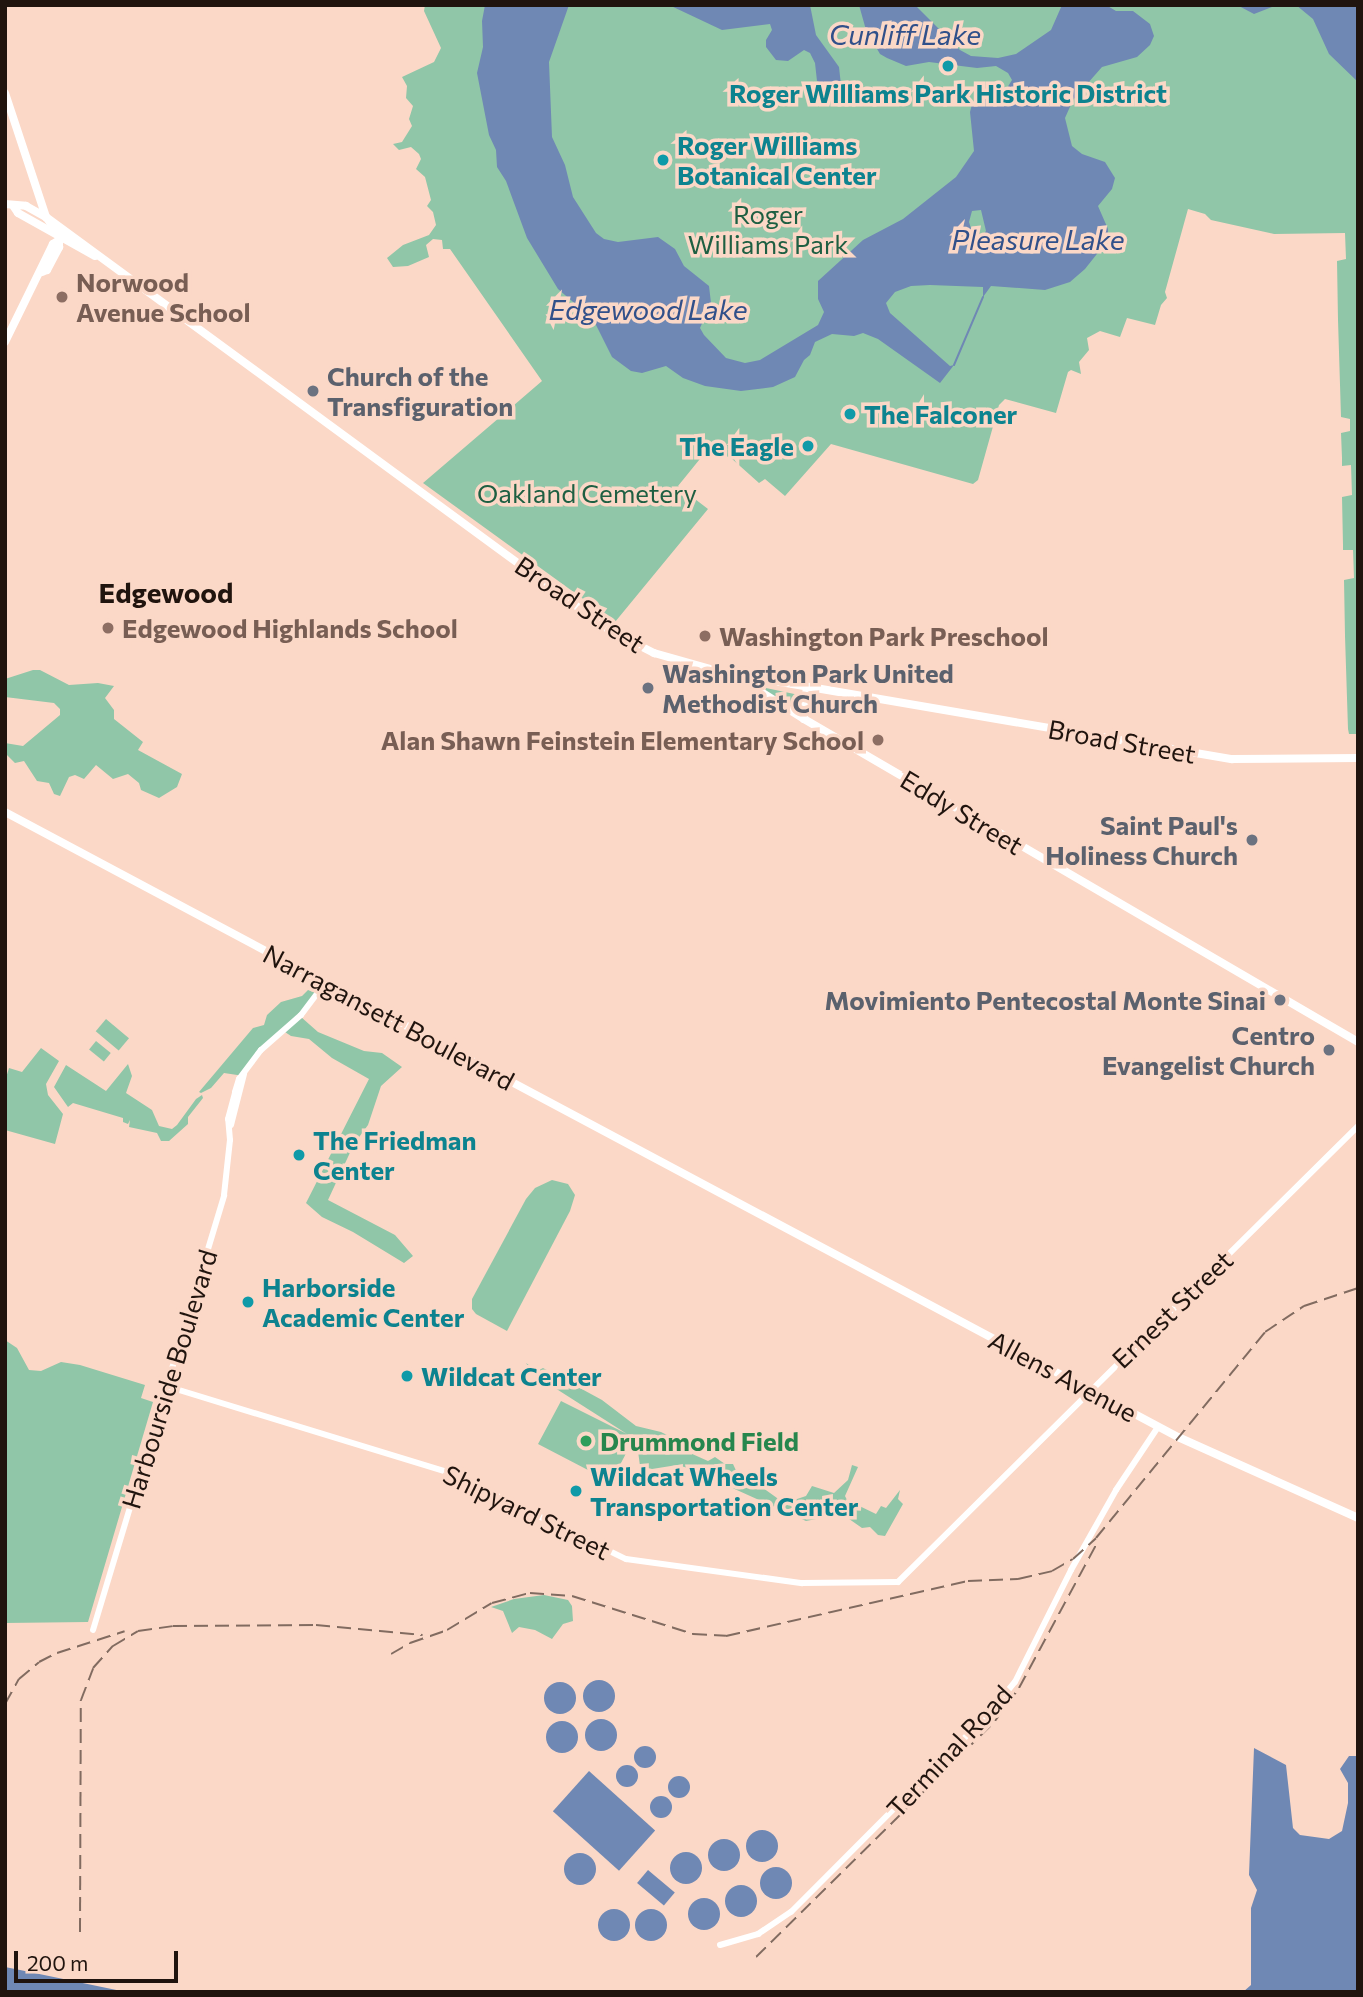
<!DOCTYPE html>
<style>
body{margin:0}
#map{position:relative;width:1363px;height:1997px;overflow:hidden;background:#fbd8c7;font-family:Commissioner,sans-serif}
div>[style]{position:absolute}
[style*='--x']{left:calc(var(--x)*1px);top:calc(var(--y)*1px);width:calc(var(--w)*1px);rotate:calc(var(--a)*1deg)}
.green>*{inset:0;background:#90c6a8;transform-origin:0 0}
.water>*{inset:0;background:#6f88b4;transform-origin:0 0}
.round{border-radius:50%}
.stream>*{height:2px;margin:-1px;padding:0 1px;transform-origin:1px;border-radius:1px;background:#6f88b4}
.minor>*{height:6px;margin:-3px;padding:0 3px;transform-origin:3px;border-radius:3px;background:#fff}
.major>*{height:8px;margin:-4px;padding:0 4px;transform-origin:4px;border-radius:4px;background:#fff}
.rail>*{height:2px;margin-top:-1px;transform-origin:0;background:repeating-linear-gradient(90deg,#816b60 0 14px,transparent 0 21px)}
.dots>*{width:19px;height:19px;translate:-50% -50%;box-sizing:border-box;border:4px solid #fbd8c7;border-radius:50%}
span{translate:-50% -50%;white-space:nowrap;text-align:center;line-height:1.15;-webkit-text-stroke:7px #fbd8c7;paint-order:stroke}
.culture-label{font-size:26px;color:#0d838f;font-weight:700}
.left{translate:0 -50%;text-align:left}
.right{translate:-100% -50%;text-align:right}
.park-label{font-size:26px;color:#1e5f42}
.education-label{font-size:26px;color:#785e54;font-weight:700}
.worship-label{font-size:26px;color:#5b616d;font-weight:700}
.street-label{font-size:26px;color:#20140e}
.leisure-label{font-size:26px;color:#27864d;font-weight:700}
.water-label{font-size:28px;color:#31508a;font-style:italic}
.neighbourhood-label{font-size:28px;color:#20140e;font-weight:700}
.frame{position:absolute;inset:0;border:7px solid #20140e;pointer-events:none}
.scale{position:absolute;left:14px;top:1951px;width:164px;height:32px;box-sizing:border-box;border:4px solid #20140e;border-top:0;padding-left:9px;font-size:21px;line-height:24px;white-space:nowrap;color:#20140e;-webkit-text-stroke:5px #fbd8c7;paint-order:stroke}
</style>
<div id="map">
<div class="green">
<i style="clip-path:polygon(425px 5px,1358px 5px,1358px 747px,1357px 734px,1349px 734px,1348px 729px,1345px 636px,1344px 580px,1354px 578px,1353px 550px,1343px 550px,1343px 545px,1342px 497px,1352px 495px,1351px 465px,1342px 466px,1342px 458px,1341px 433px,1350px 431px,1350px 419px,1341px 417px,1338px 320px,1337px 261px,1346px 259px,1345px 233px,1274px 234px,1211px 220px,1205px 214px,1188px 209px,1165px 292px,1167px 298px,1161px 305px,1155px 325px,1127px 318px,1120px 337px,1100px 331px,1087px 338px,1089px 350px,1079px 362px,1081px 374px,1071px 370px,1068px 372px,1056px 413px,1005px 399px,999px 405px,978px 480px,973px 484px,831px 444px,785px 496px,765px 479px,759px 483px,731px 458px,708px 449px,678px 486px,708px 509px,615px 622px,423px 483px,542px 381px,450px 249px,443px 249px,442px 240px,433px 239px,426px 245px,429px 257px,408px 266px,393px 267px,387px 258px,403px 245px,429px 235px,436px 225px,433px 212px,427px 206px,431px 200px,425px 177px,416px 169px,421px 159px,419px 154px,411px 147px,399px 150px,393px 144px,402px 142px,412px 126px,409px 119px,413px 106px,406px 98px,407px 86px,402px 77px,434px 62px,441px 48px,424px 11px)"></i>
<i style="clip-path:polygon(33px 670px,40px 670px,69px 685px,98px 683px,114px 686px,105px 698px,114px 710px,114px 719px,143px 742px,138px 750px,182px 774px,177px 787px,159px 798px,141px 790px,139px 783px,128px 774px,113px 779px,96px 765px,84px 779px,75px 775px,69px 777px,60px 796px,54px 794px,49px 783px,37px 781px,24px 761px,15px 763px,5px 753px,5px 743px,23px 746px,60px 715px,60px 709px,54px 703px,5px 697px,5px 679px)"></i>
<i style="clip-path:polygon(766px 688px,799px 695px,800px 713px,765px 692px)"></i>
<i style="clip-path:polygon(308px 990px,319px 994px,301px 1017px,318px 1032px,364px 1051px,382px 1053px,402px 1067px,381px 1086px,368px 1125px,354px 1144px,328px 1200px,395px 1235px,413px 1256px,404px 1263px,353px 1232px,322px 1217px,306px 1203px,369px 1079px,332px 1058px,309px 1039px,291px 1036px,282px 1030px,258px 1054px,244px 1076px,224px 1073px,211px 1088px,201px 1093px,199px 1092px,253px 1028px,264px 1025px,267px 1015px,281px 1002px,302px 996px)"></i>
<i style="left:106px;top:1019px;width:30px;height:16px;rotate:40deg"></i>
<i style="left:96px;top:1041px;width:19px;height:11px;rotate:39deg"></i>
<i style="clip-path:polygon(41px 1048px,59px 1061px,46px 1084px,48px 1095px,63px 1114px,55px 1144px,5px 1130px,5px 1081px,9px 1068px,22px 1072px)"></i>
<i style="clip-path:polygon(128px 1064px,132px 1076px,126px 1093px,152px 1110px,159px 1126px,172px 1129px,177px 1125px,196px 1099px,202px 1095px,203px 1098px,188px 1117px,188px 1124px,169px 1141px,161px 1141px,157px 1133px,129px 1127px,130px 1120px,128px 1124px,123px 1122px,123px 1118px,73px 1103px,68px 1107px,54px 1087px,66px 1065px,106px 1091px)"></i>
<i style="clip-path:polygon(552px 1180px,568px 1184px,575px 1195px,570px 1211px,507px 1331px,476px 1314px,472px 1309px,472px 1299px,526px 1199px,535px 1188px)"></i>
<i style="clip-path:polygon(5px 1340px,17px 1348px,29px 1370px,41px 1371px,61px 1362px,80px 1365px,145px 1385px,141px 1398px,153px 1402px,88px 1622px,5px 1623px)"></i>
<i style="clip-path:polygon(526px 1363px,537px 1371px,543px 1368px,602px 1400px,636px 1426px,661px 1432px,681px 1442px,690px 1453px,708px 1461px,715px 1457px,725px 1464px,733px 1464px,740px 1479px,752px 1480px,777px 1498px,787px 1498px,791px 1501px,806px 1496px,812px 1486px,834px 1493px,848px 1480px,852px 1465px,858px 1467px,845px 1496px,847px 1500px,876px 1514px,881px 1506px,886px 1508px,900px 1490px,898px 1499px,903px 1504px,885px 1536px,878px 1535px,870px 1527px,862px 1528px,842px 1514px,806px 1521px,688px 1468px,677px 1465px,652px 1469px,640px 1466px,638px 1451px,632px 1442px,611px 1482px,538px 1444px,561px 1401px,627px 1434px,533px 1374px)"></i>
<i style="clip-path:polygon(544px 1595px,568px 1600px,572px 1606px,573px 1621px,563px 1624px,552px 1639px,535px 1630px,519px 1627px,512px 1633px,503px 1611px,491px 1607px,514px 1599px)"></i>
</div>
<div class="water">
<i style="clip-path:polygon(evenodd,485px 5px,569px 5px,549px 62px,552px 137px,565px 165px,573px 197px,596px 233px,604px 239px,618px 242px,658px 237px,675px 249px,684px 266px,709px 286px,711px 303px,700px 328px,704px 335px,726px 358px,745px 363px,760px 360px,818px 325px,824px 312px,818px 299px,818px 281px,863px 240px,903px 219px,956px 177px,974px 151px,970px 112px,972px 104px,986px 93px,1004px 93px,1012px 80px,1008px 73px,996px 66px,977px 68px,929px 62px,906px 66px,887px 58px,880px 54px,866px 30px,859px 5px,915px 5px,960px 50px,971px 56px,998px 58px,1016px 54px,1051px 30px,1062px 5px,1106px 5px,1116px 11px,1133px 11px,1150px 24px,1154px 36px,1150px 45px,1137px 57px,1102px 67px,1073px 100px,1065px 118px,1072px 146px,1082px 154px,1105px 162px,1115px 178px,1112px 189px,1098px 206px,1108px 229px,1108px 240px,1085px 269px,1070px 282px,1045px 290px,991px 286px,983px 297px,983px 287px,930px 285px,911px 286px,895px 292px,886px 303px,890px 313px,950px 366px,954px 365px,940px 383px,878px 339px,863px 333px,854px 336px,832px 334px,815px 342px,810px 355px,804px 360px,795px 377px,773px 387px,741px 391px,705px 386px,683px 378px,666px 366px,642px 373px,631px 371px,612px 357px,593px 319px,558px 289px,527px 238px,506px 181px,497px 167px,496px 150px,489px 135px,477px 73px,483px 47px,482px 21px,485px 5px,981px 210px,986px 231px,980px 239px,973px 235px,969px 222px,972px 211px,981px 210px)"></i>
<i style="clip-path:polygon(669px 5px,810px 5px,816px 35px,839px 67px,841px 85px,834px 88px,817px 81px,815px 63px,810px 53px,804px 50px,788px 61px,776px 60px,766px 47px,766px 40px,772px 30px,770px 24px,722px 30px)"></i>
<i style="clip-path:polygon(1237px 5px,1277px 5px,1254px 14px)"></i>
<i style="clip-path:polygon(1296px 5px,1358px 5px,1358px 82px,1329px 54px,1313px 19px)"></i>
<i class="round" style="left:583px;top:1680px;width:32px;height:32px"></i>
<i class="round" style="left:544px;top:1682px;width:32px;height:32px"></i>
<i class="round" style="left:585px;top:1719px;width:32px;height:32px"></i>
<i class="round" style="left:546px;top:1721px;width:32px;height:32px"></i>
<i class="round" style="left:634px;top:1746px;width:22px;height:22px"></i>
<i style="clip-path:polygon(1254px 1748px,1286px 1765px,1293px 1828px,1300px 1835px,1329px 1839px,1342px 1831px,1348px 1803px,1348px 1783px,1340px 1769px,1349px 1756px,1358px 1756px,1358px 1992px,1243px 1992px,1251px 1985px,1251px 1908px,1257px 1890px,1249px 1875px)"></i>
<i class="round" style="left:616px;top:1765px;width:22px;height:22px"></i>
<i style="left:589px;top:1771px;width:89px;height:54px;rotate:42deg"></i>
<i class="round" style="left:668px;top:1776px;width:22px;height:22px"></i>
<i class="round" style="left:650px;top:1796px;width:22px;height:22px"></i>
<i class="round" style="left:746px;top:1830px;width:32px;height:32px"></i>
<i class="round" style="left:708px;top:1839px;width:32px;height:32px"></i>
<i class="round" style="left:670px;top:1852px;width:32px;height:32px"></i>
<i class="round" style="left:564px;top:1853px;width:32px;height:32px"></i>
<i class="round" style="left:760px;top:1867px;width:32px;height:32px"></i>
<i style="left:648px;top:1870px;width:35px;height:17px;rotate:40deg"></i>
<i class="round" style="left:725px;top:1885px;width:32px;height:32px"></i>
<i class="round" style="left:688px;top:1898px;width:32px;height:32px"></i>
<i class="round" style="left:635px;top:1909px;width:32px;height:32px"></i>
<i class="round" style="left:598px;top:1909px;width:32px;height:32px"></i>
<i style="clip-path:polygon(5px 1967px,20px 1970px,126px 1992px,5px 1992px)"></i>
</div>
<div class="stream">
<i style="--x:954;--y:365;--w:74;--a:-66.9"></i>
</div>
<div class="minor">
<i style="--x:231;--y:1125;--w:53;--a:-75.7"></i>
<i style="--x:166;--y:1386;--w:298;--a:17"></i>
<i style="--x:451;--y:1473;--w:195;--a:26.2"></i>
<i style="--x:626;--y:1559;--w:178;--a:7.8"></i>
<i style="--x:802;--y:1583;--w:96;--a:-0.6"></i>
<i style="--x:898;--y:1582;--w:648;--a:-44.75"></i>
<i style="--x:93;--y:1630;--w:454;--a:-73.2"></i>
<i style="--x:224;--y:1195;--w:55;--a:-83.8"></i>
<i style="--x:230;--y:1140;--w:21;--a:-95"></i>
<i style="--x:228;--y:1119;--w:28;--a:-75"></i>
<i style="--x:235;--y:1092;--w:14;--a:-73"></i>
<i style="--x:239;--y:1079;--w:36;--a:-53"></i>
<i style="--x:261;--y:1050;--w:53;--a:-41.2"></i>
<i style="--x:301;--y:1015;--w:40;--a:-53"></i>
<i style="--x:720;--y:1945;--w:40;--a:-16"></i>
<i style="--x:758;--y:1934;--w:40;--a:-34"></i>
<i style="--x:791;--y:1912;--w:285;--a:-45.1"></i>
<i style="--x:992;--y:1710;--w:36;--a:-51"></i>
<i style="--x:1015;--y:1682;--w:125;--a:-63.4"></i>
<i style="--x:1071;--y:1570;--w:92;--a:-60.6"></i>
<i style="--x:1116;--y:1490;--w:76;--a:-56.3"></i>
</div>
<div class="major">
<i style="--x:5;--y:93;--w:131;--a:71.7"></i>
<i style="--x:46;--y:217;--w:26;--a:54"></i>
<i style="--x:5;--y:204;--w:21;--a:5"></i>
<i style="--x:26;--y:206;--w:23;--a:29"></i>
<i style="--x:46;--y:217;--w:698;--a:36.26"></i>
<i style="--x:609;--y:630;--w:51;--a:27.1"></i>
<i style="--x:654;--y:653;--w:103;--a:15.8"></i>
<i style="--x:753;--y:681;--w:10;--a:-11"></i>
<i style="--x:763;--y:679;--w:476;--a:9.7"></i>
<i style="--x:1232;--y:759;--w:126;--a:-0.5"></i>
<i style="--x:14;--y:207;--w:7;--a:56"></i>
<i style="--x:18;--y:213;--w:88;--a:29.2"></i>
<i style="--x:42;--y:272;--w:5;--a:-22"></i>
<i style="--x:47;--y:270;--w:26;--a:-62"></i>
<i style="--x:59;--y:247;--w:6;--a:-90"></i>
<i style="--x:5;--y:342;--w:109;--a:-63.9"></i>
<i style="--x:53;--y:244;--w:13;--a:-32"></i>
<i style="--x:753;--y:681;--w:14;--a:54"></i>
<i style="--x:761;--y:692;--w:51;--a:32.1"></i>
<i style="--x:804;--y:719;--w:641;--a:30.24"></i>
<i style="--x:804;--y:719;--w:32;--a:-85"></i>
<i style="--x:5;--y:812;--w:1329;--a:28.05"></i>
<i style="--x:1178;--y:1437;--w:197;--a:24.2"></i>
</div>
<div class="rail">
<i style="--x:391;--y:1654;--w:22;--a:-30"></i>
<i style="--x:410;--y:1643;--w:39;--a:-19"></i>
<i style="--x:447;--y:1630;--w:52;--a:-31"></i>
<i style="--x:492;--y:1603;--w:39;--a:-15"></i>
<i style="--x:530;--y:1593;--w:42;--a:4.1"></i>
<i style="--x:572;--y:1596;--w:127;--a:17.4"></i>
<i style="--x:693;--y:1634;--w:33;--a:3"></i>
<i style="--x:726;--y:1636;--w:248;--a:-12.8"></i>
<i style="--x:968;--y:1581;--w:50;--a:-2.3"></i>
<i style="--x:1018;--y:1579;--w:35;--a:-13"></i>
<i style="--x:1052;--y:1571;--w:24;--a:-30"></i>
<i style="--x:1073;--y:1559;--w:31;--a:-42"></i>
<i style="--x:1096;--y:1538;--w:266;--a:-50.6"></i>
<i style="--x:1265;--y:1332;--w:47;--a:-33.7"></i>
<i style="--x:1304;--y:1306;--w:57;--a:-18.4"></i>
<i style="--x:5;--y:1704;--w:29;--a:-61"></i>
<i style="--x:19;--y:1679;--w:26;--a:-40"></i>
<i style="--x:39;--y:1662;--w:20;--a:-27"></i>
<i style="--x:57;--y:1653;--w:71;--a:-17.9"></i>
<i style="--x:80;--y:1932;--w:232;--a:-89.8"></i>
<i style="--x:81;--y:1700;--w:34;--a:-69"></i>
<i style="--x:93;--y:1668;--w:30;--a:-48"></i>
<i style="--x:113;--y:1646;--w:29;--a:-31"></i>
<i style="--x:138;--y:1631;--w:35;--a:-8"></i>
<i style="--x:173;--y:1626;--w:143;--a:-0.4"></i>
<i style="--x:316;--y:1625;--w:107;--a:5.3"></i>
<i style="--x:756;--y:1957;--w:336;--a:-44.6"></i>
<i style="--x:995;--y:1721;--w:41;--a:-54"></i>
<i style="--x:1019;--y:1688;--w:162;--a:-61.7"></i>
</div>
<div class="dots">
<i style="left:948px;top:66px;background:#0f9aa8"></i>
<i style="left:663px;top:160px;background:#0f9aa8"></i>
<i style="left:62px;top:297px;background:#8d6e63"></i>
<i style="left:313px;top:391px;background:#6b7280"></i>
<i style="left:850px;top:414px;background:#0f9aa8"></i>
<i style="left:808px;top:446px;background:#0f9aa8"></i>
<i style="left:108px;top:628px;background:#8d6e63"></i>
<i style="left:705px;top:636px;background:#8d6e63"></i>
<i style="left:648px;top:688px;background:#6b7280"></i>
<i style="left:878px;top:740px;background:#8d6e63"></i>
<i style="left:1252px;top:840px;background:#6b7280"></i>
<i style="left:1280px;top:1000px;background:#6b7280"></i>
<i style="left:1329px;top:1050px;background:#6b7280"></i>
<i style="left:299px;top:1155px;background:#0f9aa8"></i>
<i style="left:248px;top:1302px;background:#0f9aa8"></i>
<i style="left:407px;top:1376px;background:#0f9aa8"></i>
<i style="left:586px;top:1441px;background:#2e9e5b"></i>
<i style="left:576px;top:1491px;background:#0f9aa8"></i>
</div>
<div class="culture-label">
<span style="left:948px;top:93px">Roger Williams Park Historic District</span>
<span class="left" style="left:677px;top:160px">Roger Williams<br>Botanical Center</span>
<span class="left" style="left:864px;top:414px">The Falconer</span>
<span class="right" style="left:794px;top:446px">The Eagle</span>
<span class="left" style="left:313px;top:1155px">The Friedman<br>Center</span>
<span class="left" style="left:262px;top:1302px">Harborside<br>Academic Center</span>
<span class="left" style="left:421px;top:1376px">Wildcat Center</span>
<span class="left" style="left:590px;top:1491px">Wildcat Wheels<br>Transportation Center</span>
</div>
<div class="park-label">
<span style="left:768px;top:229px">Roger<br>Williams Park</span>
<span style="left:587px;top:493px">Oakland Cemetery</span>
</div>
<div class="education-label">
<span class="left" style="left:76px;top:297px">Norwood<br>Avenue School</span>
<span class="left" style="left:122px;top:628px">Edgewood Highlands School</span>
<span class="left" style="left:719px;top:636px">Washington Park Preschool</span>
<span class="right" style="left:864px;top:740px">Alan Shawn Feinstein Elementary School</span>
</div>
<div class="worship-label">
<span class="left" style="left:327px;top:391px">Church of the<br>Transfiguration</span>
<span class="left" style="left:662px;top:688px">Washington Park United<br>Methodist Church</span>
<span class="right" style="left:1238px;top:840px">Saint Paul's<br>Holiness Church</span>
<span class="right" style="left:1266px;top:1000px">Movimiento Pentecostal Monte Sinai</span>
<span class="right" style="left:1315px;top:1050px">Centro<br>Evangelist Church</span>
</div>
<div class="street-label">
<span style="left:580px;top:604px;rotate:34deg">Broad Street</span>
<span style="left:1122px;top:741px;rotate:10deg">Broad Street</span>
<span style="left:962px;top:812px;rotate:31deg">Eddy Street</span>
<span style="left:389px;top:1017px;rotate:28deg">Narragansett Boulevard</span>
<span style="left:1172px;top:1309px;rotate:-44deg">Ernest Street</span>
<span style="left:1063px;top:1376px;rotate:28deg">Allens Avenue</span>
<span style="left:169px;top:1379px;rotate:-73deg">Harbourside Boulevard</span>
<span style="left:527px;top:1512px;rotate:26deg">Shipyard Street</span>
<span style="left:949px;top:1751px;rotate:-47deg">Terminal Road</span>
</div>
<div class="leisure-label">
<span class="left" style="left:600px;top:1441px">Drummond Field</span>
</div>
<div class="water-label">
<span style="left:905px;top:34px">Cunliff Lake</span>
<span style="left:1038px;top:239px">Pleasure Lake</span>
<span style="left:648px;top:309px">Edgewood Lake</span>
</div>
<div class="neighbourhood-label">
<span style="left:166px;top:592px">Edgewood</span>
</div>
<div class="frame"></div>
<div class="scale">200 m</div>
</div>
